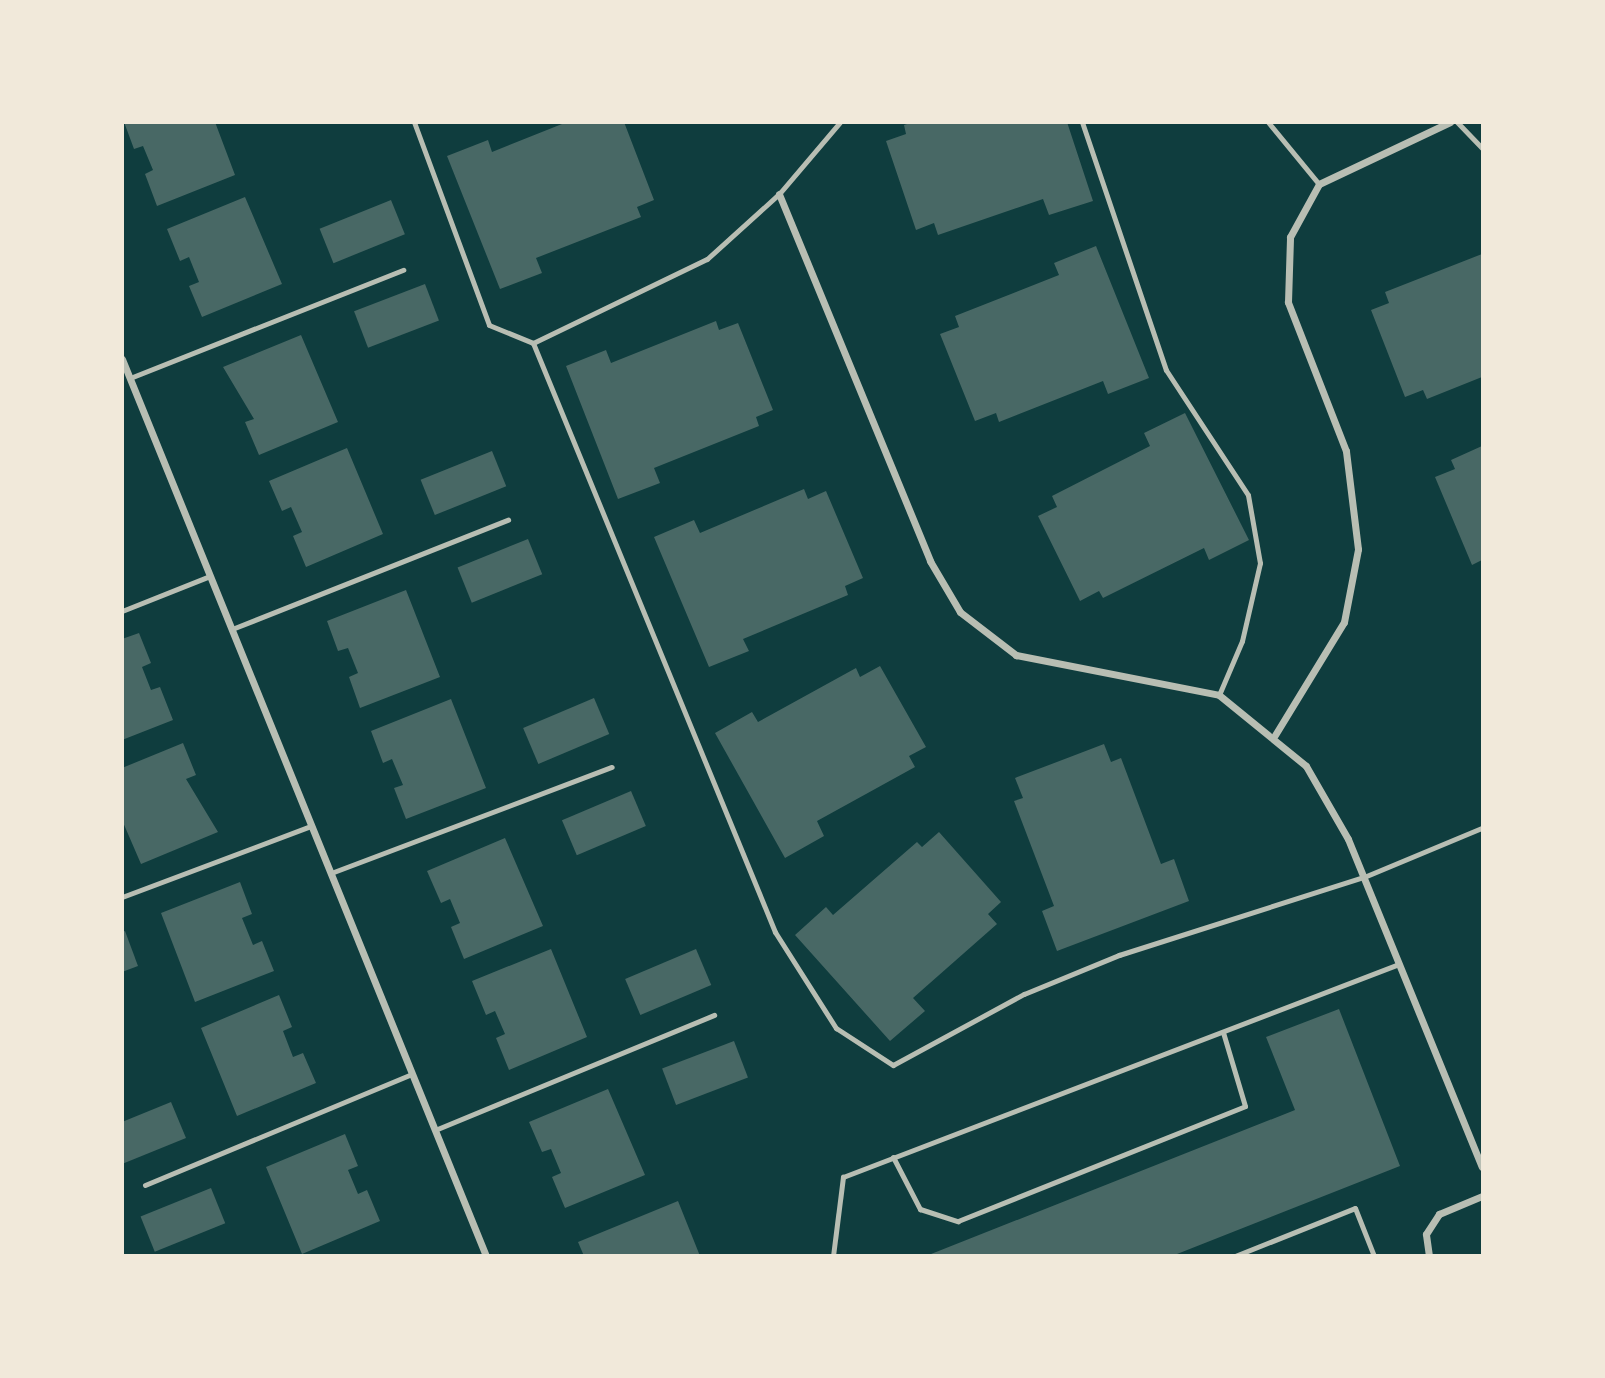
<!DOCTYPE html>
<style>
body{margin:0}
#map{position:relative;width:1605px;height:1378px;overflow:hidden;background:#0f3d3e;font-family:Montserrat,sans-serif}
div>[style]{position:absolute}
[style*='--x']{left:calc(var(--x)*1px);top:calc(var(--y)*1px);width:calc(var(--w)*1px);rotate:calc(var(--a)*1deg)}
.building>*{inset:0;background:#486865;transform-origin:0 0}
.service>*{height:5px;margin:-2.5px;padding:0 2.5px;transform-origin:2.5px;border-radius:2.5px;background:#b8beb3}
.minor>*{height:7px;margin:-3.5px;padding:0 3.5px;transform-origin:3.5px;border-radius:3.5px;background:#b8beb3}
span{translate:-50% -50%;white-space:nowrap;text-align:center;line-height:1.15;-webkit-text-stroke:7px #f1e9da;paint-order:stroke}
.frame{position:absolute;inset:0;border:124px solid #f1e9da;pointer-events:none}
</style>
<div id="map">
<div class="building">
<i style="clip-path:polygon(124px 122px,215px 122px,235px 175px,157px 206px,145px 174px,153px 170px,143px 146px,134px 149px)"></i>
<i style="clip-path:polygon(567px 122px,624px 122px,654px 200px,637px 207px,641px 217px,536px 258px,542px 273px,500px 289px,447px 156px,488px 140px,492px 152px)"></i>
<i style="clip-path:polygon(913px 122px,1067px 122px,1093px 201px,1049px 215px,1043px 199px,938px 235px,934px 223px,916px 230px,886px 141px,906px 134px,904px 125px)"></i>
<i style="clip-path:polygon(245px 197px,282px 284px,202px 317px,189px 286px,199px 282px,189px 257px,180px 261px,167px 229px)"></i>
<i style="left:391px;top:200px;width:37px;height:77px;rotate:68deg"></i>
<i style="clip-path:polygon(1096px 246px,1149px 378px,1108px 394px,1103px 381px,999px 422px,996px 413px,975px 421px,940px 334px,959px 327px,955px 316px,1059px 275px,1054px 263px)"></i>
<i style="clip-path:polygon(1482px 254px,1482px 377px,1427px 399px,1423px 390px,1405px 397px,1371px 310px,1389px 303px,1385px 292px)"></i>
<i style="left:425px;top:284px;width:39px;height:76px;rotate:69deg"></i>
<i style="clip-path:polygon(716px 321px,719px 330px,738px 323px,773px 410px,756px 417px,759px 426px,654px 468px,660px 483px,618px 499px,566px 366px,606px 350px,611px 363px)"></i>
<i style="clip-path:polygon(301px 335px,338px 422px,259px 455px,245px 422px,254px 419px,223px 367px)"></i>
<i style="clip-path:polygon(1185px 413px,1249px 540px,1209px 560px,1204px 548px,1103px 598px,1099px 591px,1080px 601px,1038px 516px,1057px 507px,1052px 496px,1150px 446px,1144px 433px)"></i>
<i style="clip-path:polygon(1482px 446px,1482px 560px,1472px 565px,1435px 477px,1455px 469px,1451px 460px)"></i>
<i style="clip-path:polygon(347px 448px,383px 534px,306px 567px,293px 536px,302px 532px,291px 507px,282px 511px,269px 481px)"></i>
<i style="left:492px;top:451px;width:38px;height:77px;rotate:68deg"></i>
<i style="clip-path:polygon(804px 489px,808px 499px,826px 491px,863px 578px,845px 586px,848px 595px,743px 639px,749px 651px,709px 667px,654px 537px,694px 520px,700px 533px)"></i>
<i style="left:528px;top:539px;width:38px;height:76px;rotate:68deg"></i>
<i style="clip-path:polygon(406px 590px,440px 677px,360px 708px,349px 677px,358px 673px,348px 648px,338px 651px,327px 621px)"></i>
<i style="clip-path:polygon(139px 633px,151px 663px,142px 667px,151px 690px,160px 687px,173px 720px,122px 740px,122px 639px)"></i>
<i style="clip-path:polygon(880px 666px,926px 747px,909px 756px,915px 767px,817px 821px,824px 836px,785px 858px,715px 733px,752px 712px,758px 722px,856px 668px,860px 677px)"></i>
<i style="left:594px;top:698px;width:39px;height:77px;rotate:67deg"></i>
<i style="clip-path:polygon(451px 699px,486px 788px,406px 819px,394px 788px,403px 785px,392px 759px,383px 763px,371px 731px)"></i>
<i style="clip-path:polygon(183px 743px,196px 775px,186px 779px,218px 832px,141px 864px,122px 820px,122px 768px)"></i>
<i style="clip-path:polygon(1104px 744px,1111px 762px,1121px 758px,1161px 864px,1174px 859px,1189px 901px,1057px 951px,1042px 911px,1054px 906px,1014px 801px,1023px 798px,1015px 778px)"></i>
<i style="left:631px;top:791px;width:38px;height:75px;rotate:67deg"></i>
<i style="clip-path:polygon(939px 832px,1001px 902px,988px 914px,997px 924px,913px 998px,925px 1011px,890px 1041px,795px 935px,826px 907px,833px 915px,917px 842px,922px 847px)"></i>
<i style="clip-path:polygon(505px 838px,543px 926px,464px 959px,451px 927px,460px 923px,450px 899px,441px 903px,427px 871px)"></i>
<i style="clip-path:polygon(240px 882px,252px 914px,242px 918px,253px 945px,262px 941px,274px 971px,195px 1002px,161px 913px)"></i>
<i style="clip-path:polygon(125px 931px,138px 966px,122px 972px,122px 932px)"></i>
<i style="clip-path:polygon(551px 949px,587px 1037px,509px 1070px,496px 1038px,505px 1034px,495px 1011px,486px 1015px,472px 981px)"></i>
<i style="left:696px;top:949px;width:39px;height:77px;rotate:67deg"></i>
<i style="clip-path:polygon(279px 995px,292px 1027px,283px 1031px,293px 1057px,303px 1053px,316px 1083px,237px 1116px,201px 1028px)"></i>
<i style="clip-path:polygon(1339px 1009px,1400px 1166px,1172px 1256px,926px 1256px,1295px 1110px,1266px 1037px)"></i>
<i style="left:734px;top:1041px;width:39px;height:77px;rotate:69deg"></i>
<i style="clip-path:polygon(608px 1089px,645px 1175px,565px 1208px,552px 1177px,561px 1173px,551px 1149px,542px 1152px,529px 1122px)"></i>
<i style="clip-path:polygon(171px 1102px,186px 1138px,122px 1164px,122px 1122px)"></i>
<i style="clip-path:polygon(345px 1134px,358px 1166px,348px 1170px,358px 1194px,367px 1190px,380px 1221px,302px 1254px,266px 1167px)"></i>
<i style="left:211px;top:1188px;width:38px;height:76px;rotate:68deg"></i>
<i style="clip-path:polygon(678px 1201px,700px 1256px,584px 1256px,578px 1242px)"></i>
</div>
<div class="service">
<i style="--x:414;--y:122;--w:216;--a:69.7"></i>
<i style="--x:489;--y:325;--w:48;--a:22.2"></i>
<i style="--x:533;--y:343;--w:637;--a:67.66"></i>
<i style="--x:775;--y:932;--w:114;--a:57.6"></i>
<i style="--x:836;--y:1028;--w:68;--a:33"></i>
<i style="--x:893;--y:1065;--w:149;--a:-28.5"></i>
<i style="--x:1024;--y:994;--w:103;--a:-22.3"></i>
<i style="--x:1119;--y:955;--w:257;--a:-17.7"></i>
<i style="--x:1364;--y:877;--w:128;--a:-22.6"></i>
<i style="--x:1082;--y:122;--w:262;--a:71.3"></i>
<i style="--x:1166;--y:370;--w:149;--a:56.7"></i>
<i style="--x:1248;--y:495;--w:69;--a:80"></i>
<i style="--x:1260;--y:563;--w:80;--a:103"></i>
<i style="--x:1242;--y:641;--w:59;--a:113.1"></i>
<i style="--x:1268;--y:122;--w:80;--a:50.6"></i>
<i style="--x:1457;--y:122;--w:36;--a:46"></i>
<i style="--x:533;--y:343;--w:193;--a:-25.8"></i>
<i style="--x:707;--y:259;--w:97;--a:-42.1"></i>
<i style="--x:779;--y:194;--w:94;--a:-49.7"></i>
<i style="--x:130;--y:378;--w:294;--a:-21.6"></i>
<i style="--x:122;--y:611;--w:95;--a:-21.7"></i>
<i style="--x:232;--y:629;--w:297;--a:-21.6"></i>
<i style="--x:331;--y:873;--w:300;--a:-20.7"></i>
<i style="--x:122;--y:897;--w:202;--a:-20.6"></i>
<i style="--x:435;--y:1130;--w:302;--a:-22.4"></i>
<i style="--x:893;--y:1157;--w:59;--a:62.6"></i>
<i style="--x:920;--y:1209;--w:40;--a:18"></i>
<i style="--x:958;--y:1221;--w:309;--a:-21.8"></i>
<i style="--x:1245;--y:1106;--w:77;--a:-106.6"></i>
<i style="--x:145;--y:1185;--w:289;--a:-22.6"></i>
<i style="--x:833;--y:1256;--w:80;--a:-82.8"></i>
<i style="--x:843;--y:1177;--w:595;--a:-20.96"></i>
<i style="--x:1235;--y:1256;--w:129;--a:-21.8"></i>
<i style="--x:1355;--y:1208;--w:52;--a:68.4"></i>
</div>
<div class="minor">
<i style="--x:779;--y:194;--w:397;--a:67.6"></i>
<i style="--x:930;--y:561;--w:59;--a:59.5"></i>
<i style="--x:960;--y:612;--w:71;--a:37.5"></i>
<i style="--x:1016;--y:655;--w:207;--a:11.1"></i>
<i style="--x:1219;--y:695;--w:112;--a:39.2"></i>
<i style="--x:1306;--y:766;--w:84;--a:60.1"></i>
<i style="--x:1348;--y:839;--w:354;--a:67.8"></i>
<i style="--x:122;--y:359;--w:968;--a:67.91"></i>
<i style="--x:1275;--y:735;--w:132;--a:-58.6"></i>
<i style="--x:1344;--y:622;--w:74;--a:-79.1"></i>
<i style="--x:1358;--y:549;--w:99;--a:-97"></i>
<i style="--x:1346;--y:451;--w:160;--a:-111.3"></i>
<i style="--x:1288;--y:302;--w:65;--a:-88.2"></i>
<i style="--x:1290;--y:237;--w:60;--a:-61.3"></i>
<i style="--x:1319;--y:184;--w:145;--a:-25.3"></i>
<i style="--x:1429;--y:1256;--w:22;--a:-98"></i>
<i style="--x:1426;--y:1234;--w:24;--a:-57"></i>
<i style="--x:1439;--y:1214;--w:47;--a:-22.7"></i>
</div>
<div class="frame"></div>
</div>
